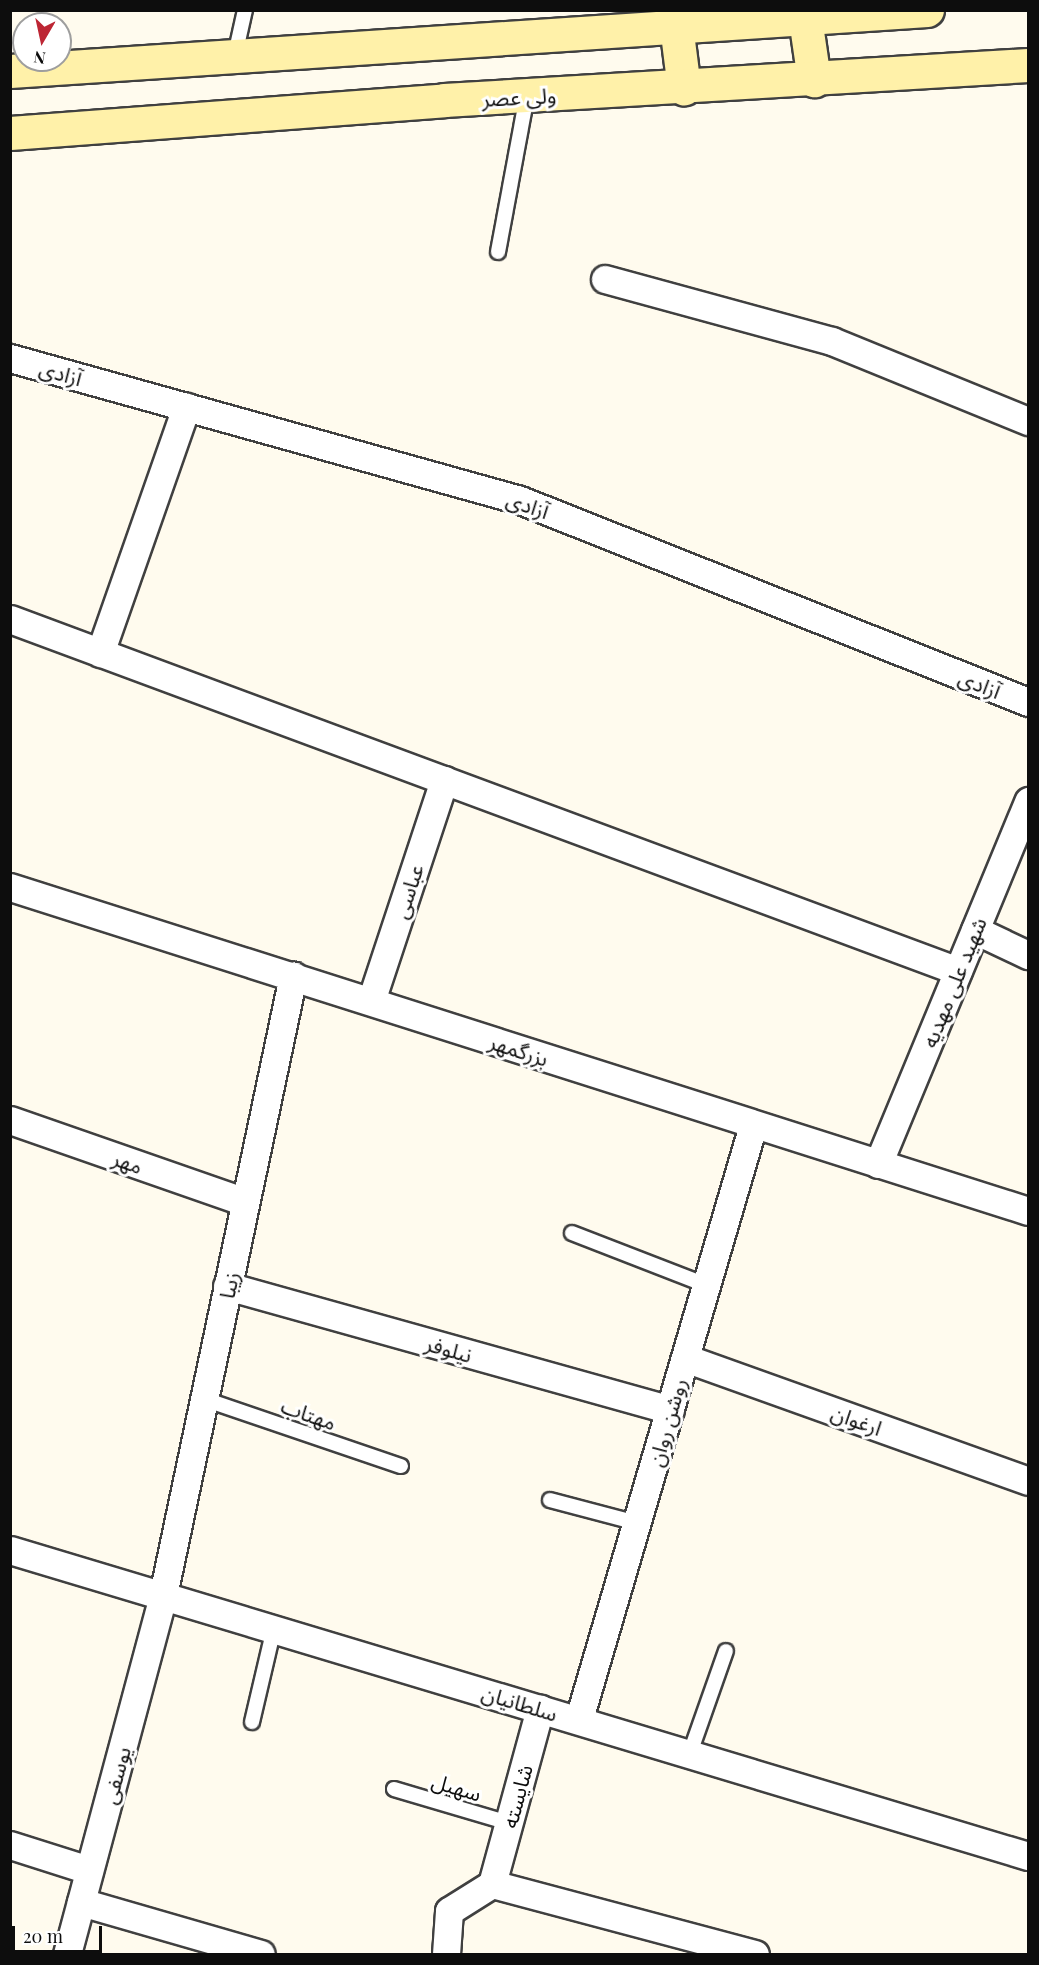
<!DOCTYPE html>
<meta charset="utf-8">
<style>
body{margin:0}
#map{position:relative;width:1039px;height:1965px;overflow:hidden;background:#fffbee;font-family:"Playfair Display","Noto Sans Arabic",serif}
div>[style]{position:absolute}
[style*='--x']{left:calc(var(--x)*1px);top:calc(var(--y)*1px);width:calc(var(--w)*1px);rotate:calc(var(--a)*1deg)}
.roads{filter:drop-shadow(2px 0 #404040) drop-shadow(-2px 0 #404040) drop-shadow(0 2px #404040) drop-shadow(0 -2px #404040)}
.lane>*{height:14px;margin:-7px;padding:0 7px;transform-origin:7px;border-radius:7px;background:#fff}
.street>*{height:27px;margin:-13.5px;padding:0 13.5px;transform-origin:13.5px;border-radius:13.5px;background:#fff}
.secondary>*{height:33px;margin:-16.5px;padding:0 16.5px;transform-origin:16.5px;border-radius:16.5px;background:#fff1a9}
span{translate:-50% -50%;white-space:nowrap;text-align:center;line-height:1.15;-webkit-text-stroke:6px #fff;paint-order:stroke}
.street-label{font-size:21px;color:#0d0d0d}
.frame{position:absolute;inset:0;border:12px solid #0d0d0d;pointer-events:none}
.north{position:absolute;left:12px;top:12px;width:60px;height:60px;box-sizing:border-box;background:#fff;border:2px solid #9e9e9e;border-radius:50%;rotate:189deg;font-size:16px;font-weight:700;line-height:24px;text-align:center;color:#0d0d0d}
.north::after{content:'';display:block;margin:auto;width:21px;height:27px;background:#bd2634;clip-path:polygon(50% 0,100% 100%,50% 72%,0 100%)}
.scale{position:absolute;left:12px;top:1926px;width:90px;height:27px;box-sizing:border-box;border:3px solid #0d0d0d;border-top:0;padding-left:8px;font-size:18px;line-height:21px;white-space:nowrap;color:#0d0d0d;-webkit-text-stroke:4px #fff;paint-order:stroke}
</style>
<div id="map">
<div class="roads">
<div class="lane">
<i style="--x:235;--y:55;--w:46;--a:-77.5"></i>
<i style="--x:498;--y:252;--w:160;--a:-79.5"></i>
<i style="--x:572;--y:1233;--w:144;--a:21.2"></i>
<i style="--x:204;--y:1399;--w:208;--a:18.8"></i>
<i style="--x:550;--y:1500;--w:90;--a:14.8"></i>
<i style="--x:252;--y:1722;--w:97;--a:-76.8"></i>
<i style="--x:690;--y:1753;--w:108;--a:-70.6"></i>
<i style="--x:394;--y:1789;--w:120;--a:16.5"></i>
</div>
<div class="street">
<i style="--x:605;--y:279;--w:235;--a:15.3"></i>
<i style="--x:832;--y:341;--w:212;--a:22.2"></i>
<i style="--x:10;--y:358;--w:529;--a:15.56"></i>
<i style="--x:520;--y:500;--w:547;--a:21.68"></i>
<i style="--x:10;--y:619;--w:1011;--a:20.37"></i>
<i style="--x:100;--y:653;--w:261;--a:-70.7"></i>
<i style="--x:10;--y:887;--w:1068;--a:17.65"></i>
<i style="--x:975;--y:930;--w:59;--a:25.3"></i>
<i style="--x:371;--y:1001;--w:233;--a:-71.7"></i>
<i style="--x:10;--y:1120;--w:249;--a:19.2"></i>
<i style="--x:878;--y:1164;--w:393;--a:-67.5"></i>
<i style="--x:227;--y:1286;--w:460;--a:15.6"></i>
<i style="--x:685;--y:1358;--w:364;--a:19.7"></i>
<i style="--x:10;--y:1550;--w:1063;--a:16.73"></i>
<i style="--x:579;--y:1719;--w:619;--a:-73.67"></i>
<i style="--x:10;--y:1845;--w:83;--a:17.6"></i>
<i style="--x:492;--y:1884;--w:272;--a:14.9"></i>
<i style="--x:492;--y:1884;--w:182;--a:-74.7"></i>
<i style="--x:81;--y:1902;--w:187;--a:16.1"></i>
<i style="--x:67;--y:1954;--w:372;--a:-75"></i>
<i style="--x:163;--y:1595;--w:633;--a:-78.14"></i>
<i style="--x:446;--y:1954;--w:43;--a:-86"></i>
<i style="--x:449;--y:1911;--w:51;--a:-32.1"></i>
</div>
<div class="secondary">
<i style="--x:805;--y:18;--w:63;--a:81.7"></i>
<i style="--x:676;--y:25;--w:64;--a:82.8"></i>
<i style="--x:10;--y:71;--w:919;--a:-3.81"></i>
<i style="--x:10;--y:133;--w:435;--a:-4.3"></i>
<i style="--x:444;--y:100;--w:585;--a:-3.43"></i>
</div>
</div>
<div class="street-label">
<span style="left:519px;top:96px;rotate:-3deg">ولی عصر</span>
<span style="left:61px;top:372px;rotate:16deg">آزادی</span>
<span style="left:528px;top:504px;rotate:19deg">آزادی</span>
<span style="left:980px;top:683px;rotate:22deg">آزادی</span>
<span style="left:407px;top:891px;rotate:-72deg">عباسی</span>
<span style="left:953px;top:982px;rotate:-68deg">شهید علی مهدیه</span>
<span style="left:519px;top:1049px;rotate:18deg">بزرگمهر</span>
<span style="left:128px;top:1161px;rotate:19deg">مهر</span>
<span style="left:228px;top:1285px;rotate:-78deg">زیبا</span>
<span style="left:449px;top:1348px;rotate:16deg">نیلوفر</span>
<span style="left:309px;top:1413px;rotate:19deg">مهتاب</span>
<span style="left:857px;top:1419px;rotate:20deg">ارغوان</span>
<span style="left:666px;top:1422px;rotate:-74deg">روشن روان</span>
<span style="left:520px;top:1702px;rotate:17deg">سلطانیان</span>
<span style="left:115px;top:1775px;rotate:-75deg">یوسفی</span>
<span style="left:457px;top:1786px;rotate:17deg">سهیل</span>
<span style="left:516px;top:1796px;rotate:-75deg">شایسته</span>
</div>
<div class="frame"></div>
<div class="north">N</div>
<div class="scale">20 m</div>
</div>
